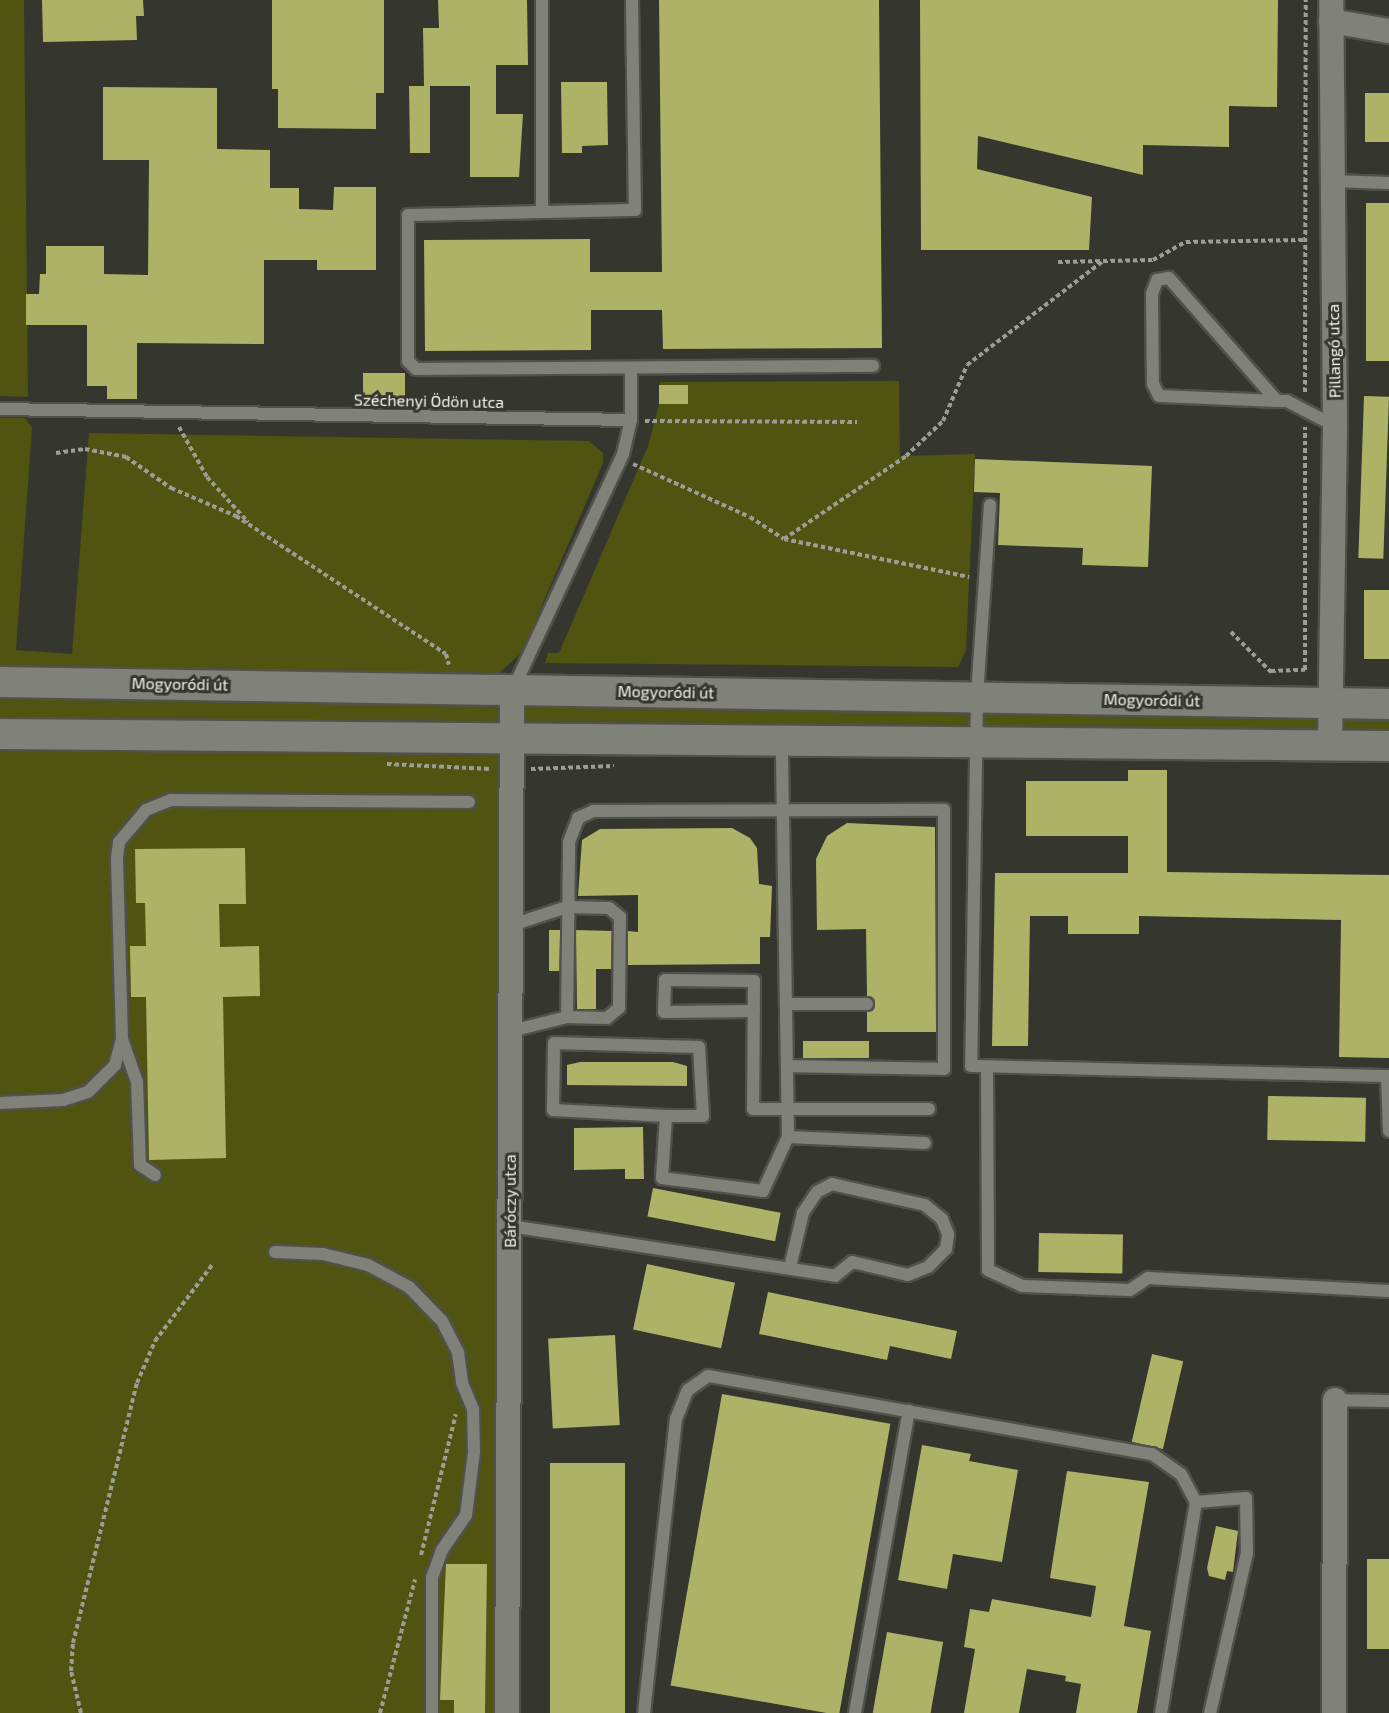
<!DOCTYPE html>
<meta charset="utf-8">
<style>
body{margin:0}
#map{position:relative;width:1389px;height:1713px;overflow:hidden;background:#35362e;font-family:"Exo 2",sans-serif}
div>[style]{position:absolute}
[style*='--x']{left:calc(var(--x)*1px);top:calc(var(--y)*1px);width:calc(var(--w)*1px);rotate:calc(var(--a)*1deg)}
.green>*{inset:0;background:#515311}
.building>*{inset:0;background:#aeb266;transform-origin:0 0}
.path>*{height:4px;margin-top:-2px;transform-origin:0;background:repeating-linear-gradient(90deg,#9c9d96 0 4.5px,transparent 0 7.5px)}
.roads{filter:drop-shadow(2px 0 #50514b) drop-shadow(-2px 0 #50514b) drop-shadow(0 2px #50514b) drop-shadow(0 -2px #50514b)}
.service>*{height:12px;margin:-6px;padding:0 6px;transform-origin:6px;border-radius:6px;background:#808178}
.minor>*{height:24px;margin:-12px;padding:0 12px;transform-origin:12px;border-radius:12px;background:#808178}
.tertiary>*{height:30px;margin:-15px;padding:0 15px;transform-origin:15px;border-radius:15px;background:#808178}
span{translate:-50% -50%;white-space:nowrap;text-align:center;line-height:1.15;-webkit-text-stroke:6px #35362e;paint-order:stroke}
.street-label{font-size:16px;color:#f3f4ef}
</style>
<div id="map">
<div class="green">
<i style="clip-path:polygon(0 0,24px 0,28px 397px,0 396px)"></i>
<i style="clip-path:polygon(899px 381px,900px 456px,975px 454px,966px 650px,958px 667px,545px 663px,548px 653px,559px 653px,648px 446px,659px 405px,660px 382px)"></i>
<i style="clip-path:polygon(0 418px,25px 418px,32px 428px,16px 650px,72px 654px,89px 433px,589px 441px,603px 453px,603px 463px,522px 652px,498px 674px,5px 673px,0 672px)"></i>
<i style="clip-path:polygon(0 682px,1389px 704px,1389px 746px,512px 739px,507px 1713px,0 1713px)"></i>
</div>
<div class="building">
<i style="clip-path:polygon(42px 0,143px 0,144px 16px,136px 16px,137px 40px,43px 42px)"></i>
<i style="clip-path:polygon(272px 0,384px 0,384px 93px,376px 93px,376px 129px,278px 128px,278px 89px,272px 89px)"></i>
<i style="clip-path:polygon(438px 0,527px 0,528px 65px,496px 65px,496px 114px,523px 114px,519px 177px,470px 177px,470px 86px,430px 86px,430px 153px,410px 153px,409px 86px,424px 86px,423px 28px,439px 28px)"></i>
<i style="clip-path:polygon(659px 0,879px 0,882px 348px,663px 349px,662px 310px,591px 310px,591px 350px,425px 351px,424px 240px,590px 239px,590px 272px,662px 272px)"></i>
<i style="clip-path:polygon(920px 0,1278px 0,1277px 107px,1229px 106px,1229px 147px,1143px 145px,1143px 175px,978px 136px,977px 169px,1092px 197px,1089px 250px,921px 250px)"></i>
<i style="clip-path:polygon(561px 82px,607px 82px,608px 145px,582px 146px,582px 153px,562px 153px)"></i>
<i style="clip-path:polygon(103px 87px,217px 88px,217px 149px,270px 150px,270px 188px,299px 188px,299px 209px,333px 210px,334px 187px,376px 187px,376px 270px,317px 270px,317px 260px,264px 260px,264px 344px,137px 343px,137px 399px,107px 399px,107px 386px,87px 386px,87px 325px,26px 325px,26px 294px,39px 294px,40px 274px,46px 274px,46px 246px,104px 246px,104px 274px,148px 275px,149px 160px,103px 160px)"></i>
<i style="left:1365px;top:93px;width:24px;height:49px"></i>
<i style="left:1366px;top:203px;width:23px;height:158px"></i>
<i style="left:363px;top:373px;width:42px;height:25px"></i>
<i style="left:688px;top:385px;width:19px;height:29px;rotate:90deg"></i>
<i style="left:1364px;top:396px;width:25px;height:162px;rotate:2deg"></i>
<i style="clip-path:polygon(975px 459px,1152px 466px,1148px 567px,1082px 565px,1083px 548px,998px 545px,1000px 493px,974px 492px)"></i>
<i style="left:1389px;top:590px;width:69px;height:25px;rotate:90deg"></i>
<i style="clip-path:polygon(1128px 770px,1167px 770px,1167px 872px,1389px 875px,1389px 1058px,1339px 1057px,1341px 920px,1139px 916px,1139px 934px,1068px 934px,1068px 916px,1030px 916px,1028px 1046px,992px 1046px,995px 873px,1128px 873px,1128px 836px,1026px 836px,1026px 781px,1128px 781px)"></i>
<i style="clip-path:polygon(847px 823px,935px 827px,936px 1032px,867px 1032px,867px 1012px,875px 1003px,867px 996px,866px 929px,817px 930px,816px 859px,827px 836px)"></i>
<i style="clip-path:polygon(732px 828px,750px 838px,757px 848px,759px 884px,772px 886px,770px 937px,760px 937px,760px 964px,628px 965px,628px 931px,638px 932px,638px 895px,578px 896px,582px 840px,600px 829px)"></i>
<i style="clip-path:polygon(245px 848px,246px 904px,219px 904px,220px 947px,259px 946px,260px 996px,223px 997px,226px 1158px,149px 1160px,146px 997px,131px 997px,130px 946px,146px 946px,145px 903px,136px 903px,135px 849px)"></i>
<i style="left:549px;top:930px;width:11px;height:41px"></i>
<i style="clip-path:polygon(576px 930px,612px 931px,611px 969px,596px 969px,596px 1009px,577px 1009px)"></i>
<i style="left:803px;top:1041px;width:66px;height:17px"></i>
<i style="clip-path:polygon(580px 1062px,673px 1062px,687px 1066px,687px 1086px,567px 1085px,567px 1065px)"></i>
<i style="left:1268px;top:1096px;width:98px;height:44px;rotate:1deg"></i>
<i style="clip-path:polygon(643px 1127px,644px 1179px,625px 1179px,625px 1169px,574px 1170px,574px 1128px)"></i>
<i style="left:653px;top:1188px;width:130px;height:29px;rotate:11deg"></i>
<i style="left:1039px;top:1233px;width:84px;height:39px;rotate:1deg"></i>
<i style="left:647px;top:1264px;width:90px;height:67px;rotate:12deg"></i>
<i style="clip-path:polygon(768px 1292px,957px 1331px,951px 1359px,890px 1346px,887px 1360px,759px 1334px)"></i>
<i style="left:615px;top:1335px;width:90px;height:67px;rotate:87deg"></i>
<i style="left:1152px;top:1354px;width:32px;height:90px;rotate:13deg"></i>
<i style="left:722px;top:1394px;width:171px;height:296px;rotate:10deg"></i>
<i style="clip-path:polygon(922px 1445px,971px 1454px,969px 1461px,1018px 1470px,1002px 1562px,953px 1554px,947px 1589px,898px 1580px)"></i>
<i style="left:550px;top:1463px;width:75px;height:250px"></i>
<i style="clip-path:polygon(1067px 1471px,1149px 1482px,1124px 1626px,1151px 1631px,1137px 1713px,1076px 1713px,1081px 1684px,1065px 1681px,1066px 1676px,1027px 1669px,1019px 1713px,964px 1713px,975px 1649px,964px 1647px,970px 1609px,989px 1612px,992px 1599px,1091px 1617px,1096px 1586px,1050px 1578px)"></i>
<i style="clip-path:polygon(1216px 1526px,1238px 1531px,1233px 1572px,1227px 1571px,1225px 1580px,1209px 1576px,1207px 1568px)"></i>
<i style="left:1367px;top:1559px;width:22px;height:90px"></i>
<i style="clip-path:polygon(446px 1564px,487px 1564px,485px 1713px,454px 1713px,454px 1700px,440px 1700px)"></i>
<i style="left:887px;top:1632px;width:57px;height:82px;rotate:10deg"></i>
</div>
<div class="path">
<i style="--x:1058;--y:262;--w:95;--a:-1.2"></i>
<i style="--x:1153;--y:260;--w:38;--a:-29"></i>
<i style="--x:1186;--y:242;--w:119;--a:-1"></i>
<i style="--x:1305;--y:392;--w:392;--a:-89.9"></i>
<i style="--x:645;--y:421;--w:212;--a:0.3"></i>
<i style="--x:179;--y:427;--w:57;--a:60.8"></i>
<i style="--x:207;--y:477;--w:61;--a:47.7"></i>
<i style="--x:56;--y:453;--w:29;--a:-8"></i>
<i style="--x:85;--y:449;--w:42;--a:11"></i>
<i style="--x:126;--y:457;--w:55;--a:34.6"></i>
<i style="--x:171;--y:488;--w:71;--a:23.3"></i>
<i style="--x:236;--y:516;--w:251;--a:33.3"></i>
<i style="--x:446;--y:654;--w:11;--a:75"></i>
<i style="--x:633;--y:464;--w:128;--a:24.4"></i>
<i style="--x:750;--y:517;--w:40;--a:32.9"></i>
<i style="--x:784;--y:539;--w:189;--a:11.6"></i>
<i style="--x:784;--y:539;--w:148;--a:-34.2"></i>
<i style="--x:906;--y:456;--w:51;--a:-43.4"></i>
<i style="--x:943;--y:421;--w:61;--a:-66.8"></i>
<i style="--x:967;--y:365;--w:171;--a:-37.4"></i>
<i style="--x:1231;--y:632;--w:57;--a:45"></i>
<i style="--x:1271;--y:671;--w:34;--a:-2"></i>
<i style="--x:1305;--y:670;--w:243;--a:-90"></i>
<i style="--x:387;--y:764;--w:104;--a:2.8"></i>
<i style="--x:531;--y:769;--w:83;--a:-2.1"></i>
<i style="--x:421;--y:1555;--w:145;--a:-76.1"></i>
<i style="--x:81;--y:1713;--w:43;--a:-103.4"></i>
<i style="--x:71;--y:1671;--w:28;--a:-86"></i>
<i style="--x:73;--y:1643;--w:268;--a:-76.2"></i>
<i style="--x:137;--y:1383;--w:46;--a:-66.8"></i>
<i style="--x:155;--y:1341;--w:95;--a:-53.1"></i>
<i style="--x:380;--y:1713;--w:138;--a:-75.3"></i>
</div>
<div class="roads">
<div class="service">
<i style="--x:542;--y:0;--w:212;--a:90"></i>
<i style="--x:632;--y:0;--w:210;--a:89.2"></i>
<i style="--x:635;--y:210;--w:227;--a:178.7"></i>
<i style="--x:408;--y:215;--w:146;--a:90"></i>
<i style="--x:408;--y:361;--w:11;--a:45"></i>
<i style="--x:416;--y:369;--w:457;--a:-0.4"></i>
<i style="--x:1333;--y:181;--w:56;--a:2"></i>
<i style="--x:1277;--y:401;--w:164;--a:-131.3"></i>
<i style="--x:1169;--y:278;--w:12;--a:171"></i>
<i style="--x:1157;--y:280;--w:15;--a:110"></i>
<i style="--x:1152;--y:294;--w:90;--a:89.4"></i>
<i style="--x:1153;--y:384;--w:13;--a:63"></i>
<i style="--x:1159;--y:396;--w:118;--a:2.4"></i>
<i style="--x:1277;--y:401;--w:10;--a:0"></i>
<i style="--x:1287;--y:401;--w:54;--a:27.5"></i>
<i style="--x:0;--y:409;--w:631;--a:1"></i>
<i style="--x:990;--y:505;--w:192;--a:93.9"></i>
<i style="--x:977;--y:697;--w:369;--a:90.9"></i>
<i style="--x:971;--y:1066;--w:418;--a:1.4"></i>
<i style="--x:513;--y:689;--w:259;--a:-64.9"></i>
<i style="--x:623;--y:454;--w:35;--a:-77"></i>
<i style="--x:631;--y:420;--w:52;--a:-90"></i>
<i style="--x:788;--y:1004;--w:79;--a:0"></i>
<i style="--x:754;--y:1011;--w:90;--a:179.4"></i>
<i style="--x:664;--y:1012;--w:32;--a:-88"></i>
<i style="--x:665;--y:980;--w:89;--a:0.6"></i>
<i style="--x:754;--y:981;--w:128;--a:90.4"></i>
<i style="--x:753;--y:1109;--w:176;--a:0"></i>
<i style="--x:567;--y:1017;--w:175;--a:-89.3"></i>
<i style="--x:569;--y:842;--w:26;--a:-69"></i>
<i style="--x:578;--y:818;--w:17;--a:-25"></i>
<i style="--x:593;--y:811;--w:351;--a:-0.2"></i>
<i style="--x:944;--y:810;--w:259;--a:90"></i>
<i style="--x:944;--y:1069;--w:156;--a:-178.9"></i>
<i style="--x:511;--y:1031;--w:58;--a:-14"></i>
<i style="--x:567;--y:1017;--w:40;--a:1.4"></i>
<i style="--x:607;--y:1018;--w:16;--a:-40"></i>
<i style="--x:619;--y:1008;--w:91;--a:-89.4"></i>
<i style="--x:620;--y:917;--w:14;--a:-141"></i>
<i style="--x:609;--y:908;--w:42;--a:-178.6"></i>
<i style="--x:567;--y:907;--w:58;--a:161.9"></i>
<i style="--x:122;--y:1039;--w:46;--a:70.8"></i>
<i style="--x:137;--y:1082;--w:83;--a:87.9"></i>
<i style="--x:140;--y:1165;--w:18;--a:34"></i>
<i style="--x:987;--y:1067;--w:203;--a:89.7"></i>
<i style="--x:988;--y:1270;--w:38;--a:25"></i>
<i style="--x:1023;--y:1286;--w:107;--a:2.1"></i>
<i style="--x:1130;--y:1290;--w:22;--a:-34"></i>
<i style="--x:1148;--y:1278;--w:241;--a:3.1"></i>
<i style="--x:1387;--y:1076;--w:55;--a:87.9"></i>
<i style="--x:0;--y:1103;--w:63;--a:-2.7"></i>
<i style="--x:63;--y:1100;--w:26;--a:-18"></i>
<i style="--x:88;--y:1092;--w:38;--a:-45"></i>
<i style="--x:115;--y:1065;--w:27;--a:-75"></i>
<i style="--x:122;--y:1039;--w:182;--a:-91.6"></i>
<i style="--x:117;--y:857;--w:15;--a:-82"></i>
<i style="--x:119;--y:842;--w:42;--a:-49.8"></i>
<i style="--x:146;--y:810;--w:27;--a:-22"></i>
<i style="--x:171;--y:800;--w:298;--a:0.4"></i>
<i style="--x:666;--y:1116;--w:113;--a:-177"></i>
<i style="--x:553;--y:1110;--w:67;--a:-89.1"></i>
<i style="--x:554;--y:1043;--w:145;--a:1.6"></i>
<i style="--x:699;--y:1047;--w:69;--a:86.7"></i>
<i style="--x:703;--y:1116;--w:37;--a:180"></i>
<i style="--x:666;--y:1116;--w:62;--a:93.7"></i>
<i style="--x:662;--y:1178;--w:102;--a:7.3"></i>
<i style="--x:763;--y:1191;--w:60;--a:-65.2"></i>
<i style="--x:788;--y:1137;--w:395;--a:-90.9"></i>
<i style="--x:788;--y:1137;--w:137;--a:2.5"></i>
<i style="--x:510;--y:1226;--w:329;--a:8.7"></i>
<i style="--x:835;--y:1276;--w:22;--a:-39"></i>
<i style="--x:852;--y:1262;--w:57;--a:13.1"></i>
<i style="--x:908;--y:1275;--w:22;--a:-22"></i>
<i style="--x:928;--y:1267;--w:25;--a:-45"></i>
<i style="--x:946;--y:1249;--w:15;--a:-82"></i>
<i style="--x:948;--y:1234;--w:16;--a:-112"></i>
<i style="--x:942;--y:1219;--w:22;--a:-141"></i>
<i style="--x:925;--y:1205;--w:95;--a:-167.3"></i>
<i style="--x:832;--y:1184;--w:17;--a:152"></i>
<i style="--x:817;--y:1192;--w:25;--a:124"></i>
<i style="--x:803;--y:1213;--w:56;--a:103.5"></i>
<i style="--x:275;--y:1252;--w:48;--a:2.4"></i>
<i style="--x:323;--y:1254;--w:46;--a:13.7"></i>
<i style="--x:368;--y:1265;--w:47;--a:28.2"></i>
<i style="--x:409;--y:1287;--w:47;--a:45.9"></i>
<i style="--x:442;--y:1321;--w:36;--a:63"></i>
<i style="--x:458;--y:1353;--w:30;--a:82"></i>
<i style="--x:462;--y:1383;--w:28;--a:67"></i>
<i style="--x:473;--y:1409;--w:43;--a:88.7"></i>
<i style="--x:474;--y:1452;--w:64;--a:97.2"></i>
<i style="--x:466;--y:1515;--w:42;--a:124.4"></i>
<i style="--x:442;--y:1550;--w:29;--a:110"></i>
<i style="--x:432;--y:1577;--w:136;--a:90"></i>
<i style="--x:1335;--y:1400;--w:54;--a:1.1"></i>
<i style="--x:1196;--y:1502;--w:50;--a:-4.6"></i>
<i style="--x:1246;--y:1498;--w:55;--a:89"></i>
<i style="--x:1247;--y:1553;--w:164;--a:103"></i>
<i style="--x:644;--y:1713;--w:296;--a:-83.8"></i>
<i style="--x:676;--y:1419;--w:31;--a:-68"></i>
<i style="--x:688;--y:1390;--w:24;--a:-35"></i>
<i style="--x:708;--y:1376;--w:451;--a:10"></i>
<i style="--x:1152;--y:1454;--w:35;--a:35"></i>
<i style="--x:1181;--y:1474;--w:32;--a:62"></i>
<i style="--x:1196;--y:1502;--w:214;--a:99.4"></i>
<i style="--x:855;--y:1713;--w:307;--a:-79.9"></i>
</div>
<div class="minor">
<i style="--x:1331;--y:21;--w:59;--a:9.8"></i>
<i style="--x:1330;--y:745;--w:319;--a:-89.1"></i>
<i style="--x:1335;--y:426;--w:426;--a:-90.5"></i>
<i style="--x:507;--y:1713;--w:1023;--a:-89.72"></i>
<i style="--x:1334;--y:1713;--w:313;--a:-89.8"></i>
</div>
<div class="tertiary">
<i style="--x:0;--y:682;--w:1389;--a:0.91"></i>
<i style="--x:0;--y:734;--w:1389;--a:0.49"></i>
</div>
</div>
<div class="street-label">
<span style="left:1334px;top:351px;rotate:-91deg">Pillangó utca</span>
<span style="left:429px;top:401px;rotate:1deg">Széchenyi Ödön utca</span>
<span style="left:180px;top:684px;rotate:1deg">Mogyoródi út</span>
<span style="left:666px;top:692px;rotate:1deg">Mogyoródi út</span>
<span style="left:1152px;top:700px;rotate:1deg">Mogyoródi út</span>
<span style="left:510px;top:1201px;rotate:-90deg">Báróczy utca</span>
</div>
</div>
